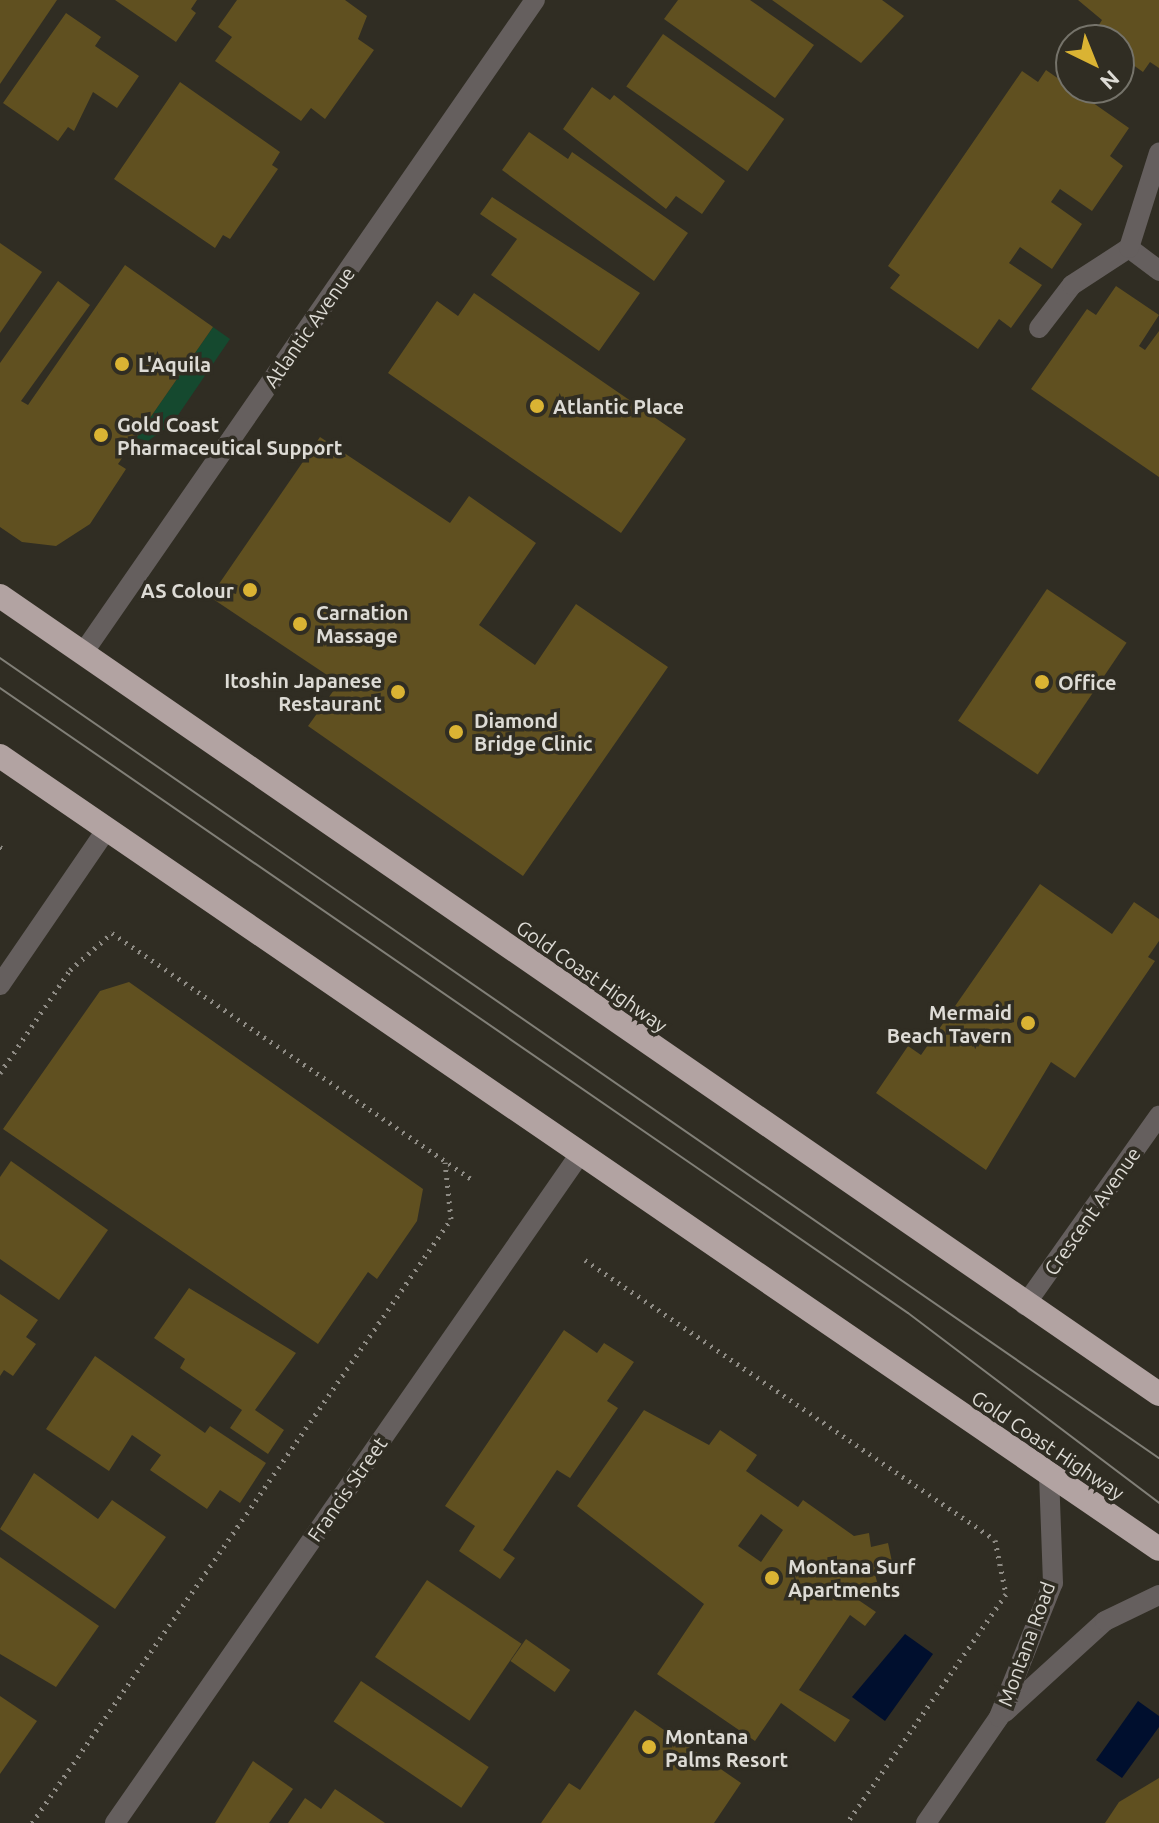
<!DOCTYPE html>
<style>
body{margin:0}
#map{position:relative;width:1159px;height:1823px;overflow:hidden;background:#302d23;font-family:Ubuntu,sans-serif}
div>[style]{position:absolute}
[style*='--x']{left:calc(var(--x)*1px);top:calc(var(--y)*1px);width:calc(var(--w)*1px);rotate:calc(var(--a)*1deg)}
.green>*{inset:0;background:#15492f}
.water>*{inset:0;background:#000f2e}
.building>*{inset:0;background:#605020;transform-origin:0 0}
.path>*{height:5px;margin-top:-2.5px;transform-origin:0;background:repeating-linear-gradient(90deg,#8e8b84 0 2px,transparent 0 8px)}
.street>*{height:20px;margin:-10px;padding:0 10px;transform-origin:10px;border-radius:10px;background:#655f5e}
.highway>*{height:24px;margin:-12px;padding:0 12px;transform-origin:12px;border-radius:12px;background:#b2a3a2}
.tram>*{height:2px;margin:-1px;padding:0 1px;transform-origin:1px;border-radius:1px;background:#817f77}
.dots>*{width:22px;height:22px;translate:-50% -50%;box-sizing:border-box;border:4px solid #302d23;border-radius:50%}
span{translate:-50% -50%;white-space:nowrap;text-align:center;line-height:1.15;-webkit-text-stroke:7px #302d23;paint-order:stroke}
.street-label{font-size:20px;color:#dddbd5}
.poi-label{font-size:20px;color:#dddbd5;font-weight:700}
.left{translate:0 -50%;text-align:left}
.right{translate:-100% -50%;text-align:right}
.north{position:absolute;left:1055px;top:24px;width:80px;height:80px;box-sizing:border-box;background:#302d23;border:2px solid #75736a;border-radius:50%;rotate:137deg;font-size:22px;font-weight:700;line-height:32px;text-align:center;color:#dddbd5}
.north::after{content:'';display:block;margin:auto;width:28px;height:36px;background:#dab333;clip-path:polygon(50% 0,100% 100%,50% 72%,0 100%)}
</style>
<div id="map">
<div class="green">
<i style="clip-path:polygon(213px 327px,230px 339px,172px 424px,148px 441px,136px 438px)"></i>
</div>
<div class="water">
<i style="clip-path:polygon(905px 1634px,933px 1654px,885px 1721px,852px 1697px)"></i>
<i style="clip-path:polygon(1138px 1701px,1159px 1716px,1159px 1727px,1122px 1778px,1096px 1760px)"></i>
</div>
<div class="building">
<i style="clip-path:polygon(0 0,57px 0,0 84px)"></i>
<i style="clip-path:polygon(115px 0,197px 0,191px 9px,196px 13px,176px 42px)"></i>
<i style="clip-path:polygon(237px 0,345px 0,367px 16px,358px 39px,374px 50px,325px 119px,311px 108px,301px 121px,215px 61px,232px 37px,218px 27px)"></i>
<i style="clip-path:polygon(678px 0,750px 0,814px 45px,775px 98px,664px 19px)"></i>
<i style="clip-path:polygon(772px 0,882px 0,904px 16px,861px 63px)"></i>
<i style="clip-path:polygon(1078px 0,1159px 0,1159px 68px,1150px 62px,1143px 72px,1119px 55px,1119px 40px,1092px 36px,1102px 20px)"></i>
<i style="clip-path:polygon(66px 13px,101px 37px,95px 46px,139px 76px,117px 108px,93px 92px,74px 131px,68px 127px,58px 141px,3px 103px)"></i>
<i style="left:663px;top:34px;width:148px;height:64px;rotate:35deg"></i>
<i style="clip-path:polygon(1046px 70px,1129px 128px,1110px 156px,1123px 166px,1092px 211px,1060px 189px,1051px 202px,1082px 224px,1052px 269px,1020px 247px,1009px 263px,1042px 285px,1011px 328px,999px 319px,978px 349px,890px 288px,900px 275px,888px 266px,1022px 71px,1038px 82px)"></i>
<i style="clip-path:polygon(180px 82px,280px 152px,272px 165px,278px 169px,230px 239px,223px 235px,215px 248px,114px 179px)"></i>
<i style="clip-path:polygon(592px 87px,610px 100px,614px 95px,725px 181px,702px 214px,676px 196px,666px 209px,563px 129px)"></i>
<i style="clip-path:polygon(529px 132px,568px 159px,572px 152px,688px 233px,654px 281px,502px 170px)"></i>
<i style="clip-path:polygon(492px 197px,640px 293px,599px 351px,491px 275px,517px 239px,480px 214px)"></i>
<i style="clip-path:polygon(0 243px,42px 272px,0 333px)"></i>
<i style="clip-path:polygon(125px 265px,213px 327px,118px 464px,126px 469px,90px 524px,56px 546px,22px 542px,0 527px,0 363px,58px 281px,90px 305px,21px 401px,28px 405px)"></i>
<i style="clip-path:polygon(1116px 286px,1159px 315px,1139px 346px,1145px 350px,1159px 331px,1159px 477px,1031px 389px,1087px 309px,1096px 315px)"></i>
<i style="clip-path:polygon(474px 293px,686px 439px,621px 533px,388px 373px,437px 301px,458px 316px)"></i>
<i style="clip-path:polygon(320px 437px,450px 523px,469px 496px,536px 543px,479px 625px,535px 665px,576px 604px,668px 667px,523px 876px,308px 726px,339px 683px,210px 597px)"></i>
<i style="left:1047px;top:589px;width:96px;height:159px;rotate:34deg"></i>
<i style="clip-path:polygon(1040px 884px,1112px 934px,1134px 902px,1159px 919px,1159px 941px,1148px 957px,1155px 961px,1075px 1078px,1051px 1062px,986px 1170px,876px 1093px,908px 1046px,921px 1055px)"></i>
<i style="clip-path:polygon(129px 982px,423px 1189px,417px 1221px,377px 1279px,368px 1272px,318px 1344px,3px 1129px,100px 991px)"></i>
<i style="clip-path:polygon(11px 1161px,108px 1230px,59px 1300px,0 1259px,0 1177px)"></i>
<i style="clip-path:polygon(189px 1288px,296px 1353px,255px 1410px,284px 1430px,268px 1454px,230px 1428px,242px 1410px,180px 1368px,185px 1359px,154px 1338px)"></i>
<i style="clip-path:polygon(0 1294px,38px 1320px,26px 1337px,36px 1344px,13px 1376px,4px 1370px,0 1376px)"></i>
<i style="clip-path:polygon(564px 1330px,597px 1353px,604px 1343px,634px 1362px,607px 1401px,618px 1408px,570px 1478px,557px 1470px,503px 1550px,515px 1558px,500px 1579px,459px 1551px,475px 1526px,445px 1506px)"></i>
<i style="clip-path:polygon(95px 1356px,205px 1433px,210px 1426px,266px 1463px,240px 1503px,220px 1490px,207px 1509px,150px 1470px,161px 1455px,132px 1435px,109px 1471px,46px 1429px)"></i>
<i style="clip-path:polygon(evenodd,644px 1410px,709px 1445px,720px 1430px,757px 1455px,746px 1471px,798px 1507px,803px 1500px,854px 1536px,869px 1533px,871px 1547px,888px 1543px,894px 1571px,875px 1574px,877px 1582px,863px 1585px,854px 1597px,876px 1612px,865px 1626px,850px 1615px,799px 1690px,850px 1720px,835px 1742px,781px 1703px,755px 1741px,657px 1674px,704px 1604px,577px 1506px,644px 1410px,761px 1514px,783px 1530px,761px 1562px,738px 1546px,761px 1514px)"></i>
<i style="clip-path:polygon(34px 1473px,98px 1519px,112px 1500px,166px 1537px,115px 1609px,0 1529px)"></i>
<i style="clip-path:polygon(0 1557px,99px 1626px,56px 1687px,0 1654px)"></i>
<i style="left:427px;top:1580px;width:114px;height:93px;rotate:34deg"></i>
<i style="left:526px;top:1639px;width:54px;height:27px;rotate:35deg"></i>
<i style="left:361px;top:1681px;width:154px;height:49px;rotate:34deg"></i>
<i style="clip-path:polygon(0 1696px,37px 1721px,0 1774px)"></i>
<i style="clip-path:polygon(635px 1710px,741px 1783px,714px 1823px,541px 1823px,569px 1783px,580px 1790px)"></i>
<i style="clip-path:polygon(253px 1761px,293px 1789px,269px 1823px,215px 1823px)"></i>
<i style="clip-path:polygon(1159px 1778px,1159px 1823px,1105px 1823px,1119px 1802px)"></i>
<i style="clip-path:polygon(335px 1789px,385px 1823px,288px 1823px,305px 1798px,321px 1809px)"></i>
</div>
<div class="path">
<i style="--x:0;--y:847;--w:7;--a:34"></i>
<i style="--x:0;--y:1073;--w:125;--a:-55.8"></i>
<i style="--x:70;--y:970;--w:56;--a:-41.4"></i>
<i style="--x:112;--y:933;--w:435;--a:34.4"></i>
<i style="--x:585;--y:1260;--w:496;--a:34.3"></i>
<i style="--x:995;--y:1540;--w:55;--a:78.5"></i>
<i style="--x:1006;--y:1594;--w:279;--a:124.8"></i>
<i style="--x:32;--y:1823;--w:735;--a:-55.25"></i>
<i style="--x:451;--y:1219;--w:57;--a:-96"></i>
</div>
<div class="street">
<i style="--x:1129;--y:248;--w:38;--a:37"></i>
<i style="--x:1039;--y:328;--w:54;--a:-52.5"></i>
<i style="--x:1072;--y:285;--w:68;--a:-33"></i>
<i style="--x:1129;--y:248;--w:100;--a:-72.5"></i>
<i style="--x:83;--y:653;--w:794;--a:-55.31"></i>
<i style="--x:0;--y:985;--w:188;--a:-55.6"></i>
<i style="--x:1025;--y:1305;--w:232;--a:-54.7"></i>
<i style="--x:1005;--y:1712;--w:135;--a:-42.3"></i>
<i style="--x:1105;--y:1621;--w:60;--a:-25.7"></i>
<i style="--x:115;--y:1823;--w:815;--a:-55.2"></i>
<i style="--x:926;--y:1823;--w:129;--a:-55.4"></i>
<i style="--x:999;--y:1717;--w:144;--a:-68.1"></i>
<i style="--x:1053;--y:1583;--w:109;--a:-92.1"></i>
</div>
<div class="highway">
<i style="--x:0;--y:596;--w:1407;--a:34.55"></i>
<i style="--x:0;--y:756;--w:1404;--a:34.38"></i>
</div>
<div class="tram">
<i style="--x:0;--y:658;--w:1408;--a:34.62"></i>
<i style="--x:0;--y:688;--w:1102;--a:34.54"></i>
<i style="--x:908;--y:1313;--w:315;--a:37.1"></i>
</div>
<div class="dots">
<i style="left:122px;top:364px;background:#dab333"></i>
<i style="left:537px;top:406px;background:#dab333"></i>
<i style="left:101px;top:435px;background:#dab333"></i>
<i style="left:250px;top:590px;background:#dab333"></i>
<i style="left:300px;top:624px;background:#dab333"></i>
<i style="left:1042px;top:682px;background:#dab333"></i>
<i style="left:398px;top:692px;background:#dab333"></i>
<i style="left:456px;top:732px;background:#dab333"></i>
<i style="left:1028px;top:1023px;background:#dab333"></i>
<i style="left:772px;top:1578px;background:#dab333"></i>
<i style="left:649px;top:1747px;background:#dab333"></i>
</div>
<div class="street-label">
<span style="left:309px;top:327px;rotate:-55deg">Atlantic Avenue</span>
<span style="left:592px;top:976px;rotate:35deg">Gold Coast Highway</span>
<span style="left:1092px;top:1211px;rotate:-55deg">Crescent Avenue</span>
<span style="left:1048px;top:1445px;rotate:34deg">Gold Coast Highway</span>
<span style="left:347px;top:1489px;rotate:-55deg">Francis Street</span>
<span style="left:1026px;top:1644px;rotate:-70deg">Montana Road</span>
</div>
<div class="poi-label">
<span class="left" style="left:138px;top:364px">L'Aquila</span>
<span class="left" style="left:553px;top:406px">Atlantic Place</span>
<span class="left" style="left:117px;top:436px">Gold Coast<br>Pharmaceutical Support</span>
<span class="right" style="left:234px;top:590px">AS Colour</span>
<span class="left" style="left:316px;top:624px">Carnation<br>Massage</span>
<span class="right" style="left:382px;top:692px">Itoshin Japanese<br>Restaurant</span>
<span class="left" style="left:1058px;top:682px">Office</span>
<span class="left" style="left:474px;top:732px">Diamond<br>Bridge Clinic</span>
<span class="right" style="left:1012px;top:1024px">Mermaid<br>Beach Tavern</span>
<span class="left" style="left:788px;top:1578px">Montana Surf<br>Apartments</span>
<span class="left" style="left:665px;top:1748px">Montana<br>Palms Resort</span>
</div>
<div class="north">N</div>
</div>
